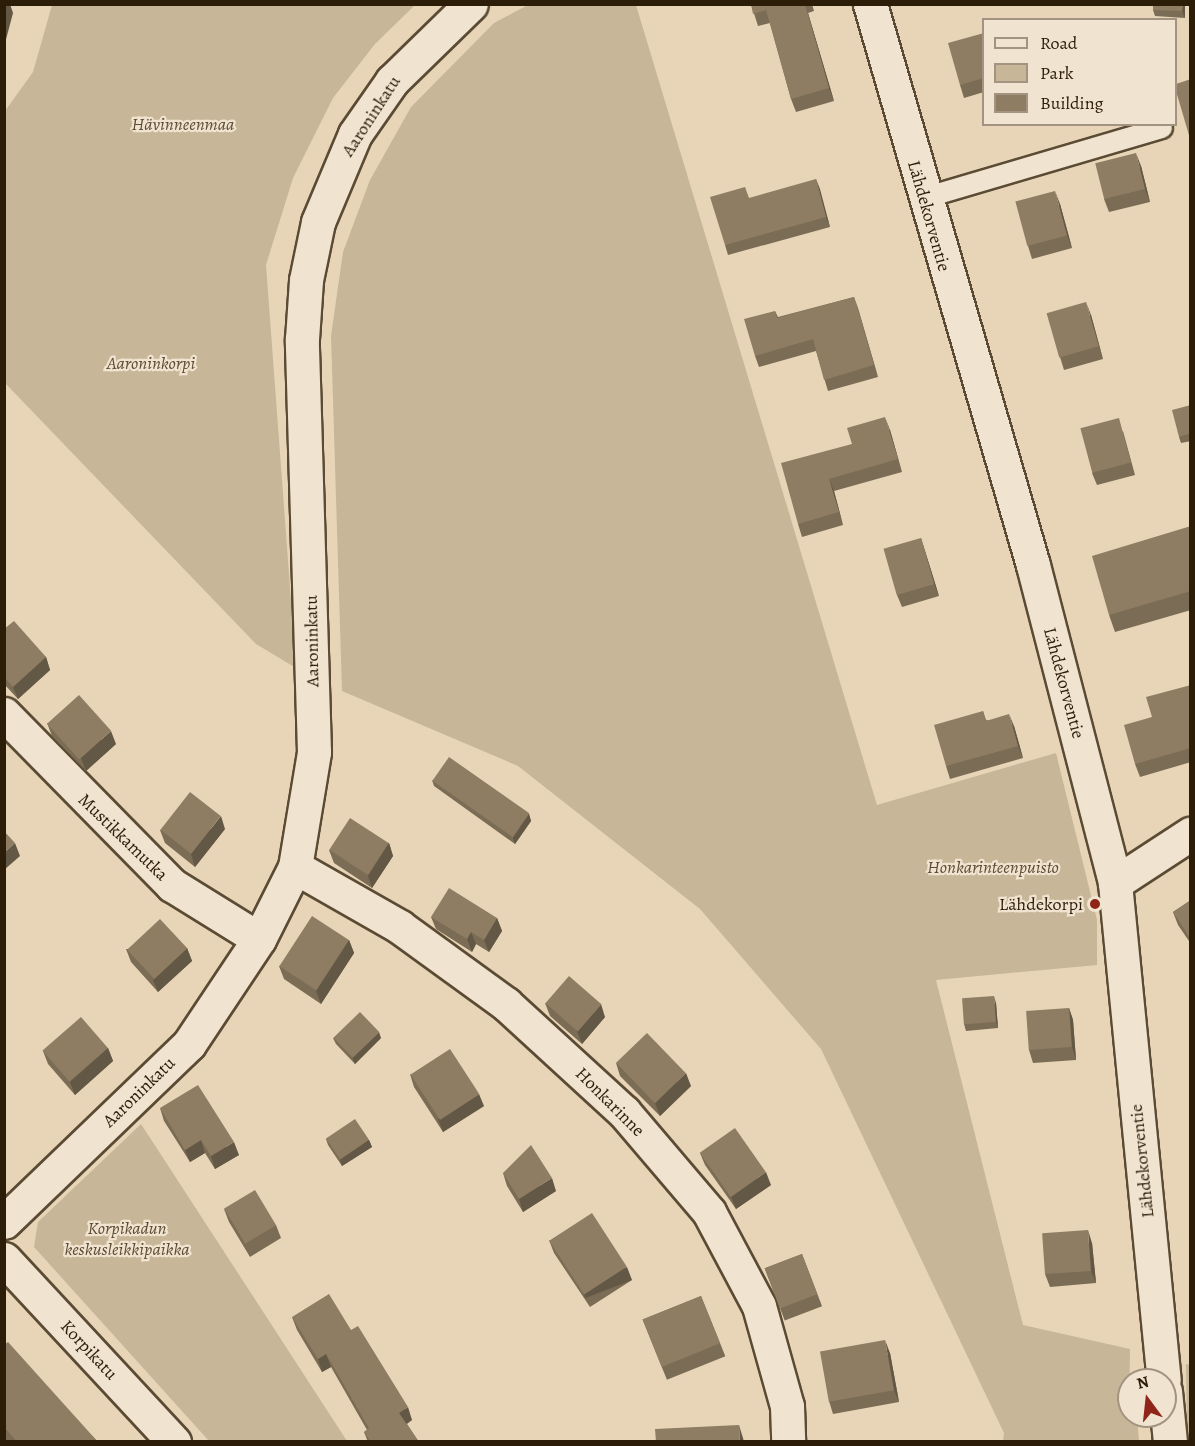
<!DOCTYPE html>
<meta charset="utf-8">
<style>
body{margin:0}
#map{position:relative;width:1195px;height:1446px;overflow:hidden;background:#e8d5b7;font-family:Alegreya,serif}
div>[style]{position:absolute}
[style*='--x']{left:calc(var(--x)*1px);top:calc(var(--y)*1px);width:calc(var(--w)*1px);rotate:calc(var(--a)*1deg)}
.green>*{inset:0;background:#c8b699}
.roads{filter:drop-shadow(2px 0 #5b4b34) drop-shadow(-2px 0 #5b4b34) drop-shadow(0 2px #5b4b34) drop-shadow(0 -2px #5b4b34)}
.lane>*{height:20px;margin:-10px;padding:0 10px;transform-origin:10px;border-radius:10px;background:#f0e4d0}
.street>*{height:33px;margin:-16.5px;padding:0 16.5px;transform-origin:16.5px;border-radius:16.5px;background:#f0e4d0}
.secondary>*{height:33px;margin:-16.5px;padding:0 16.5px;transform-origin:16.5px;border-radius:16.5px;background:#f0e4d0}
.wall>*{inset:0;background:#7a6c55;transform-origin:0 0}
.shaded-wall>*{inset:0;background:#635845;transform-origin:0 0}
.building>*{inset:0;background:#8e7d63;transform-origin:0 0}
.dots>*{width:16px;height:16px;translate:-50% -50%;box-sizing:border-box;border:3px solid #f0e4d0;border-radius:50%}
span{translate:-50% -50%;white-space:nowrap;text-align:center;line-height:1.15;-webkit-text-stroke:4.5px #f0e4d0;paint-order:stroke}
.street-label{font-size:18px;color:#2c1d09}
.park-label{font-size:18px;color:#5b4b34;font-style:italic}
.poi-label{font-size:18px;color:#2c1d09}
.right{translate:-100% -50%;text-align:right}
.frame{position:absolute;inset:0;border:6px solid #2c1d09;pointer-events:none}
.legend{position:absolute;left:982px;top:18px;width:195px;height:108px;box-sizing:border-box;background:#f0e4d0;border:2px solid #a29480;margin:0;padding:8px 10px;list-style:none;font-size:18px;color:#2c1d09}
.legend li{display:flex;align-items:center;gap:12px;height:30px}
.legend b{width:30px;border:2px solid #a29480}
.north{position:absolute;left:1117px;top:1368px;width:60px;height:60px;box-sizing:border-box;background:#f0e4d0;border:2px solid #a29480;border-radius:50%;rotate:345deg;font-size:16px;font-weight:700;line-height:24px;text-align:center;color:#2c1d09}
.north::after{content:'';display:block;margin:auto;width:21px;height:27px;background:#8f2418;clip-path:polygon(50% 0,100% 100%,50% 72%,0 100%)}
</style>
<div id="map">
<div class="green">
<i style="clip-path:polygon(52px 5px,415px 5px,375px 44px,333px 98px,293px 178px,266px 265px,296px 668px,256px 644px,5px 383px,5px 111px,33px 72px)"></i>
<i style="clip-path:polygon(528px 5px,636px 5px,877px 805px,1056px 753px,1097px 920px,1097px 965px,936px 980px,1023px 1325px,1130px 1349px,1129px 1416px,1137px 1416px,1139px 1441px,1003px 1441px,1004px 1433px,821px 1049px,700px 909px,518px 766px,342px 691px,331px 336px,343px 252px,370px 180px,411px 107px,494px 23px)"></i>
<i style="clip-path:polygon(141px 1124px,273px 1327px,347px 1441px,209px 1441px,34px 1247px,38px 1222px)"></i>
<i style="clip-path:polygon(1186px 1364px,1190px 1365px,1190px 1441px,1187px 1428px)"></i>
</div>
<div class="roads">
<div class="lane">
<i style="--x:924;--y:198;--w:248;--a:-16.4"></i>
</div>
<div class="street">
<i style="--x:4;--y:714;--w:240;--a:45.5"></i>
<i style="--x:172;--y:885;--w:102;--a:31.8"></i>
<i style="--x:295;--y:867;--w:121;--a:29.7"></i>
<i style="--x:400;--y:927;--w:131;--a:36"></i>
<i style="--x:506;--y:1004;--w:160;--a:42.5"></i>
<i style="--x:624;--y:1112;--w:131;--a:49.6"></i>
<i style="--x:709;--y:1212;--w:106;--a:62"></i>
<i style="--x:759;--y:1306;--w:104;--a:74.4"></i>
<i style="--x:787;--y:1406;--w:36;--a:88"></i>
<i style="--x:1115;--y:883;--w:90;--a:-33.2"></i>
<i style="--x:4;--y:1222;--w:257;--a:-43.9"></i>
<i style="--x:189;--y:1044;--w:126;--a:-56.3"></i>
<i style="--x:259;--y:939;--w:80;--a:-63.4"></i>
<i style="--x:295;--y:867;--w:117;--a:-80.6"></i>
<i style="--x:314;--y:752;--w:413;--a:-91.7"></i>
<i style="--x:302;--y:339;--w:59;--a:-86.1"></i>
<i style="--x:306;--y:280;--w:59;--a:-78.3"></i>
<i style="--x:318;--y:222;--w:95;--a:-67.2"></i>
<i style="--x:355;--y:134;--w:65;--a:-55.1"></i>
<i style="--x:392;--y:81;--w:110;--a:-44.3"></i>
<i style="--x:4;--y:1259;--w:250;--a:47.1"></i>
</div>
<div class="secondary">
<i style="--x:870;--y:4;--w:584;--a:73.8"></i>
<i style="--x:1033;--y:565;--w:328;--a:75.5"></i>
<i style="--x:1115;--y:883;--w:499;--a:84.4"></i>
<i style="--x:1165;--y:1391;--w:51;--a:84.4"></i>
</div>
</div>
<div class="wall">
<i style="clip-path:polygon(751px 4px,812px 4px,814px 11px,808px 13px,834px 101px,796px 112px,791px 99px,770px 23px,758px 26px)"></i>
<i style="clip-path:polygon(1153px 4px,1185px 4px,1185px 18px,1155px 16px,1153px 10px)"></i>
<i style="clip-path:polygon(984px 33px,984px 92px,964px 98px,960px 85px)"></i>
<i style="clip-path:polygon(1141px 166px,1150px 202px,1109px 212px,1104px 199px)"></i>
<i style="clip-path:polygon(816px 179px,830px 227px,728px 255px,725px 245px)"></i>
<i style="clip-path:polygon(1060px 204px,1072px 248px,1032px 259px,1028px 246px)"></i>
<i style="clip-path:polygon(854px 297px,878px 377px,828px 391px,816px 351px,759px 367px,755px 356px,775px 311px,778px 317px)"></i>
<i style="clip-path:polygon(1091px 315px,1103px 359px,1064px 370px,1060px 357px)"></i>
<i style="clip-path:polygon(1191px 405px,1191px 441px,1181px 443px,1179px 437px)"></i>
<i style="clip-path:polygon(890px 430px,902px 472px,834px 491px,843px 525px,802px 537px,798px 524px,852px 444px)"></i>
<i style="clip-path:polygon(1123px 431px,1135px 475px,1097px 485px,1092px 473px)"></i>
<i style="clip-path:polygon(1191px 526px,1191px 610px,1115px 632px,1109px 615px)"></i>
<i style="clip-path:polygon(921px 538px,939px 596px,902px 607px,897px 595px)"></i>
<i style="clip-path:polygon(4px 629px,46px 657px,50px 670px,18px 699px,4px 684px)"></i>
<i style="clip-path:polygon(1191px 685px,1191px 762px,1140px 777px,1135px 764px,1152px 717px)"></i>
<i style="clip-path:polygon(983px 711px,986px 720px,1014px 726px,1023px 758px,950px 779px,946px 766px)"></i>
<i style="clip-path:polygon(47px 723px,116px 744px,86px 771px,52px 736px)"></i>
<i style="clip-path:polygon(432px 780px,529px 814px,531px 821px,515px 844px,434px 786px)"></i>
<i style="clip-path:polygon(225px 829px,195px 867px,165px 843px,160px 830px)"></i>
<i style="clip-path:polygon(389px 843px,393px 856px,372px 888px,334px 863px,329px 850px)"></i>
<i style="clip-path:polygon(1191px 900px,1191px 944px,1178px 925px,1173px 912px)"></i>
<i style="clip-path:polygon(431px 917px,497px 918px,502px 931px,489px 952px,476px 944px,472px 952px,436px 929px)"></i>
<i style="clip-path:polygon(349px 940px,354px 953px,321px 1004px,284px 979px,279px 966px)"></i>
<i style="clip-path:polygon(187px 948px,192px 961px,158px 992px,131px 962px,126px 949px)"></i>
<i style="clip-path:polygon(545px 1003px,605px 1017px,582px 1044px,550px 1016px)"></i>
<i style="clip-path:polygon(996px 1003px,998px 1028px,966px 1031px,964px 1024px)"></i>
<i style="clip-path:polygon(1069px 1008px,1073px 1020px,1076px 1060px,1033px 1063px,1029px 1050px)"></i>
<i style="clip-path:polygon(333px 1038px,381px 1038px,355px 1064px,336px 1044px)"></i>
<i style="clip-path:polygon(108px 1048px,113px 1061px,75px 1095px,48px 1064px,43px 1051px)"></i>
<i style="clip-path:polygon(616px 1063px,691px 1086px,660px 1116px,620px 1076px)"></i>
<i style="clip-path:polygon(410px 1074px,484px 1106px,443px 1132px,414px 1087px)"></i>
<i style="clip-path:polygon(160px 1108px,239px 1155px,215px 1169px,205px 1153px,190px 1162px,164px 1121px)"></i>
<i style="clip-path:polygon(326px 1139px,369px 1140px,372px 1147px,342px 1166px,328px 1145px)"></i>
<i style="clip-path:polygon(700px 1153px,771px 1185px,736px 1209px,705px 1165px)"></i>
<i style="clip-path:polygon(503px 1173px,556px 1191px,523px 1212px,507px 1186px)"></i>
<i style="clip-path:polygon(224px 1209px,276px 1225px,281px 1238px,250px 1257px,229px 1222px)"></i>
<i style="clip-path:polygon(549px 1240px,632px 1280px,590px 1307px,554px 1253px)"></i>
<i style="clip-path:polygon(1092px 1243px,1096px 1283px,1050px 1287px,1045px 1274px)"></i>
<i style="left:802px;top:1254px;width:56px;height:40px;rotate:69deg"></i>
<i style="left:701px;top:1296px;width:65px;height:63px;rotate:68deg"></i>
<i style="clip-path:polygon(292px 1317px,351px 1330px,412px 1420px,407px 1424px,419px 1442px,368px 1442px,364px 1432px,367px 1430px,331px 1367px,322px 1372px,297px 1330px)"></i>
<i style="clip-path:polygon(4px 1345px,98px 1442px,7px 1442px,4px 1438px)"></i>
<i style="clip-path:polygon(890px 1353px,899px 1402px,833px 1414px,829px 1401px)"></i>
</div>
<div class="shaded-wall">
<i style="clip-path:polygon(4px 4px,10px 4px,13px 13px,4px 47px)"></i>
<i style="clip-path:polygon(805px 4px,808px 13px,834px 101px,829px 88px)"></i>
<i style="clip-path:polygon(1183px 4px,1185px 4px,1185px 18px,1182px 11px)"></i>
<i style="clip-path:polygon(1136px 153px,1141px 166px,1150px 202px,1145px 189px)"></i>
<i style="clip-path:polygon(816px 179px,820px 189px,830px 227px,826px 217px)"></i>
<i style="clip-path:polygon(1055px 191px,1060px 204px,1072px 248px,1067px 235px)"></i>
<i style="clip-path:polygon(854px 297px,858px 308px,878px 377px,874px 365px)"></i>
<i style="clip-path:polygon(1086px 302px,1091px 315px,1103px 359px,1099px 346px)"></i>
<i style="clip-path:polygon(885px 417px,890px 430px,902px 472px,898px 459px)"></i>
<i style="clip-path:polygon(829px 479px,834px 491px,843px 525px,839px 512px)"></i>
<i style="clip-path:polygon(921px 538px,925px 551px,939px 596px,934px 584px)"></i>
<i style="clip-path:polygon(46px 657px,50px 670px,18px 699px,13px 687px)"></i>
<i style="clip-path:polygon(1009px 714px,1014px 726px,1023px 758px,1018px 746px)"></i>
<i style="clip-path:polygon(111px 731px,116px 744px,86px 771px,81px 758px)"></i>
<i style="clip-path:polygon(529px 814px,531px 821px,515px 844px,513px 838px)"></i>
<i style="clip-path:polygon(221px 816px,225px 829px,195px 867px,191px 854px)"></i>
<i style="clip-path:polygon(15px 843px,20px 856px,4px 870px,4px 853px)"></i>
<i style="clip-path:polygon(389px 843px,393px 856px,372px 888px,368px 876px)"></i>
<i style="clip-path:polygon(497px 918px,502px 931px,489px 952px,484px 940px)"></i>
<i style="clip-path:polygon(471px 932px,476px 944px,472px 952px,467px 939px)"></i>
<i style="clip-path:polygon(349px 940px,354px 953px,321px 1004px,316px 991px)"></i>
<i style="clip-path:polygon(187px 948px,192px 961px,158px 992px,153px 980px)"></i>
<i style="clip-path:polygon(994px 996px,996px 1003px,998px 1028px,996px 1022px)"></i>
<i style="clip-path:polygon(601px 1004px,605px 1017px,582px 1044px,577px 1031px)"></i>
<i style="clip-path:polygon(1069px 1008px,1073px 1020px,1076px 1060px,1072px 1047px)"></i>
<i style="clip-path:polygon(379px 1032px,381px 1038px,355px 1064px,352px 1057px)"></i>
<i style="clip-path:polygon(108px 1048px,113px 1061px,75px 1095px,70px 1082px)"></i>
<i style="clip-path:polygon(686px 1073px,691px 1086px,660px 1116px,655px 1103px)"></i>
<i style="clip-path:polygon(479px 1094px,484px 1106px,443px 1132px,438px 1119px)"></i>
<i style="clip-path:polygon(201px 1140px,205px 1153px,190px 1162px,185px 1150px)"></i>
<i style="clip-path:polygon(369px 1140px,372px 1147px,342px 1166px,340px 1160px)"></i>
<i style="clip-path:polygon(234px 1142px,239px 1155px,215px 1169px,211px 1156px)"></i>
<i style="clip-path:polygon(766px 1172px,771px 1185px,736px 1209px,731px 1197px)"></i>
<i style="clip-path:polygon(552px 1178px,556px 1191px,523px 1212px,519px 1199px)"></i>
<i style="clip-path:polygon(1088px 1230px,1092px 1243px,1096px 1283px,1091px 1271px)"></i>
<i style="left:627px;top:1267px;width:14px;height:50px;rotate:69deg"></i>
<i style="clip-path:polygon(885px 1340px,890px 1353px,899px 1402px,894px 1390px)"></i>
<i style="clip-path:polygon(326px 1354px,331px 1367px,322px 1372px,318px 1359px)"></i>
<i style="clip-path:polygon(408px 1407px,412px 1420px,404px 1425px,399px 1413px)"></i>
<i style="clip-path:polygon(739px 1425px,743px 1438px,744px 1442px,740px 1442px)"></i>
</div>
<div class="building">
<i style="clip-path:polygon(751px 4px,805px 4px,829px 88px,791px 99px,766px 10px,753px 14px)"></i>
<i style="clip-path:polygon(1153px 4px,1183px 4px,1182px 11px,1153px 10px)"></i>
<i style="clip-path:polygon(984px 33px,984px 78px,960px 85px,948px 43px)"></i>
<i style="clip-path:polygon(1191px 79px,1191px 142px,1176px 91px,1176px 84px)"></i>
<i style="left:1136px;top:153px;width:37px;height:42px;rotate:76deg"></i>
<i style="clip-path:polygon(816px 179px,826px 217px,725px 245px,710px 197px,745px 187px,749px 198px)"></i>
<i style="left:1055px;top:191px;width:46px;height:41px;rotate:75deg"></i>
<i style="clip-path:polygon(854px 297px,874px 365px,824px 380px,813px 339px,755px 356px,744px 319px,775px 311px,777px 318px)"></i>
<i style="left:1086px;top:302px;width:46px;height:41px;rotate:74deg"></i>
<i style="clip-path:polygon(1191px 405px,1191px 433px,1179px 437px,1172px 410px)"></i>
<i style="clip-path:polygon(885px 417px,898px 459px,829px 479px,839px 512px,798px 524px,781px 463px,852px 444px,847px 428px)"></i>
<i style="left:1119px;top:418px;width:46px;height:40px;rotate:75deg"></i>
<i style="clip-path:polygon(1191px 526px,1191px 591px,1109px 615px,1092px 556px)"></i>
<i style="left:921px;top:538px;width:48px;height:39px;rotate:74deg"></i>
<i style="clip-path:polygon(14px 621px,46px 657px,13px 687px,4px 677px,4px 629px)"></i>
<i style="clip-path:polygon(1191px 685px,1191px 748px,1135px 764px,1124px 725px,1152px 717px,1146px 697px)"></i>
<i style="left:79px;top:695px;width:48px;height:43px;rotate:48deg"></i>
<i style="clip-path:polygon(983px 711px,986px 721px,1009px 714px,1018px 746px,946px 766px,934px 725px)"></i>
<i style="left:449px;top:757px;width:98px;height:29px;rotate:35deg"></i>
<i style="left:190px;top:792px;width:39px;height:48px;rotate:38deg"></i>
<i style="left:350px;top:818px;width:46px;height:38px;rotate:33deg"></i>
<i style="clip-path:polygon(4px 831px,15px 843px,4px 853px)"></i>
<i style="clip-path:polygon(449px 888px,497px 918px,484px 940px,471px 932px,467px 939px,431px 917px)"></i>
<i style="clip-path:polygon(1191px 900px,1191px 937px,1190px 938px,1173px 912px)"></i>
<i style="left:312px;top:916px;width:44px;height:60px;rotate:33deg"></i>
<i style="left:160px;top:919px;width:40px;height:45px;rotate:47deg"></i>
<i style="left:569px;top:976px;width:43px;height:36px;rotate:41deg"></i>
<i style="left:994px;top:996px;width:26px;height:32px;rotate:86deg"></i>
<i style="left:1069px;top:1008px;width:39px;height:43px;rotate:86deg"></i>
<i style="left:360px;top:1012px;width:28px;height:37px;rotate:46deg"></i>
<i style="left:81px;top:1017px;width:41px;height:51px;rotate:49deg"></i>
<i style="left:647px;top:1033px;width:56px;height:43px;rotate:46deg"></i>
<i style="left:450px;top:1049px;width:54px;height:47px;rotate:57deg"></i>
<i style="clip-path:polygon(198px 1085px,234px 1142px,211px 1156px,201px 1140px,185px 1150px,160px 1108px)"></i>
<i style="left:355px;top:1119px;width:25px;height:35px;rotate:56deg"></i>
<i style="left:735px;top:1128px;width:54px;height:43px;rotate:55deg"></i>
<i style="clip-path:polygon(531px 1145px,552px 1178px,519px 1199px,503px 1173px)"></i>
<i style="left:255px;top:1190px;width:41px;height:36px;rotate:59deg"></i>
<i style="left:592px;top:1213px;width:64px;height:51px;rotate:57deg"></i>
<i style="left:1088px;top:1230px;width:41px;height:46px;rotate:86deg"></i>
<i style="left:802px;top:1254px;width:43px;height:40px;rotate:69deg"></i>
<i style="clip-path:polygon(329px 1294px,351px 1330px,358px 1326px,408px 1407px,399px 1413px,419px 1442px,371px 1442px,364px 1432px,369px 1428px,326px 1354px,318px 1359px,292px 1317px)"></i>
<i style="left:701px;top:1296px;width:51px;height:63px;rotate:68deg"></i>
<i style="left:885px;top:1340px;width:51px;height:66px;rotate:80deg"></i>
<i style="clip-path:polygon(8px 1342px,98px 1442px,17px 1442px,4px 1427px,4px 1345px)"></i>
<i style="clip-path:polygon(739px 1425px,740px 1442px,656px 1442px,655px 1429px)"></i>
</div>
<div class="dots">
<i style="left:1095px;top:904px;background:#8f2418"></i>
</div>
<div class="street-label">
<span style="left:371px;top:116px;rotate:-57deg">Aaroninkatu</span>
<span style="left:929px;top:216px;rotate:74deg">Lähdekorventie</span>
<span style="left:312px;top:641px;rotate:-91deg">Aaroninkatu</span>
<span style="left:1064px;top:683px;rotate:75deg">Lähdekorventie</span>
<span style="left:123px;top:837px;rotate:44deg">Mustikkamutka</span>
<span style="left:139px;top:1092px;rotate:-44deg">Aaroninkatu</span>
<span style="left:610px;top:1102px;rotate:45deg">Honkarinne</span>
<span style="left:1142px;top:1161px;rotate:-96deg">Lähdekorventie</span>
<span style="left:89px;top:1350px;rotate:47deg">Korpikatu</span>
</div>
<div class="park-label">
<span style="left:183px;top:124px">Hävinneenmaa</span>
<span style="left:151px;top:363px">Aaroninkorpi</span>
<span style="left:993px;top:867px">Honkarinteenpuisto</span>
<span style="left:127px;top:1239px">Korpikadun<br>keskusleikkipaikka</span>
</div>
<div class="poi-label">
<span class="right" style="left:1083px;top:904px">Lähdekorpi</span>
</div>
<div class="frame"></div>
<ul class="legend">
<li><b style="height:8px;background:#f0e4d0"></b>Road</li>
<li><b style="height:16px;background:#c8b699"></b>Park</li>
<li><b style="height:16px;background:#8e7d63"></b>Building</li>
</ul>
<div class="north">N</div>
</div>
